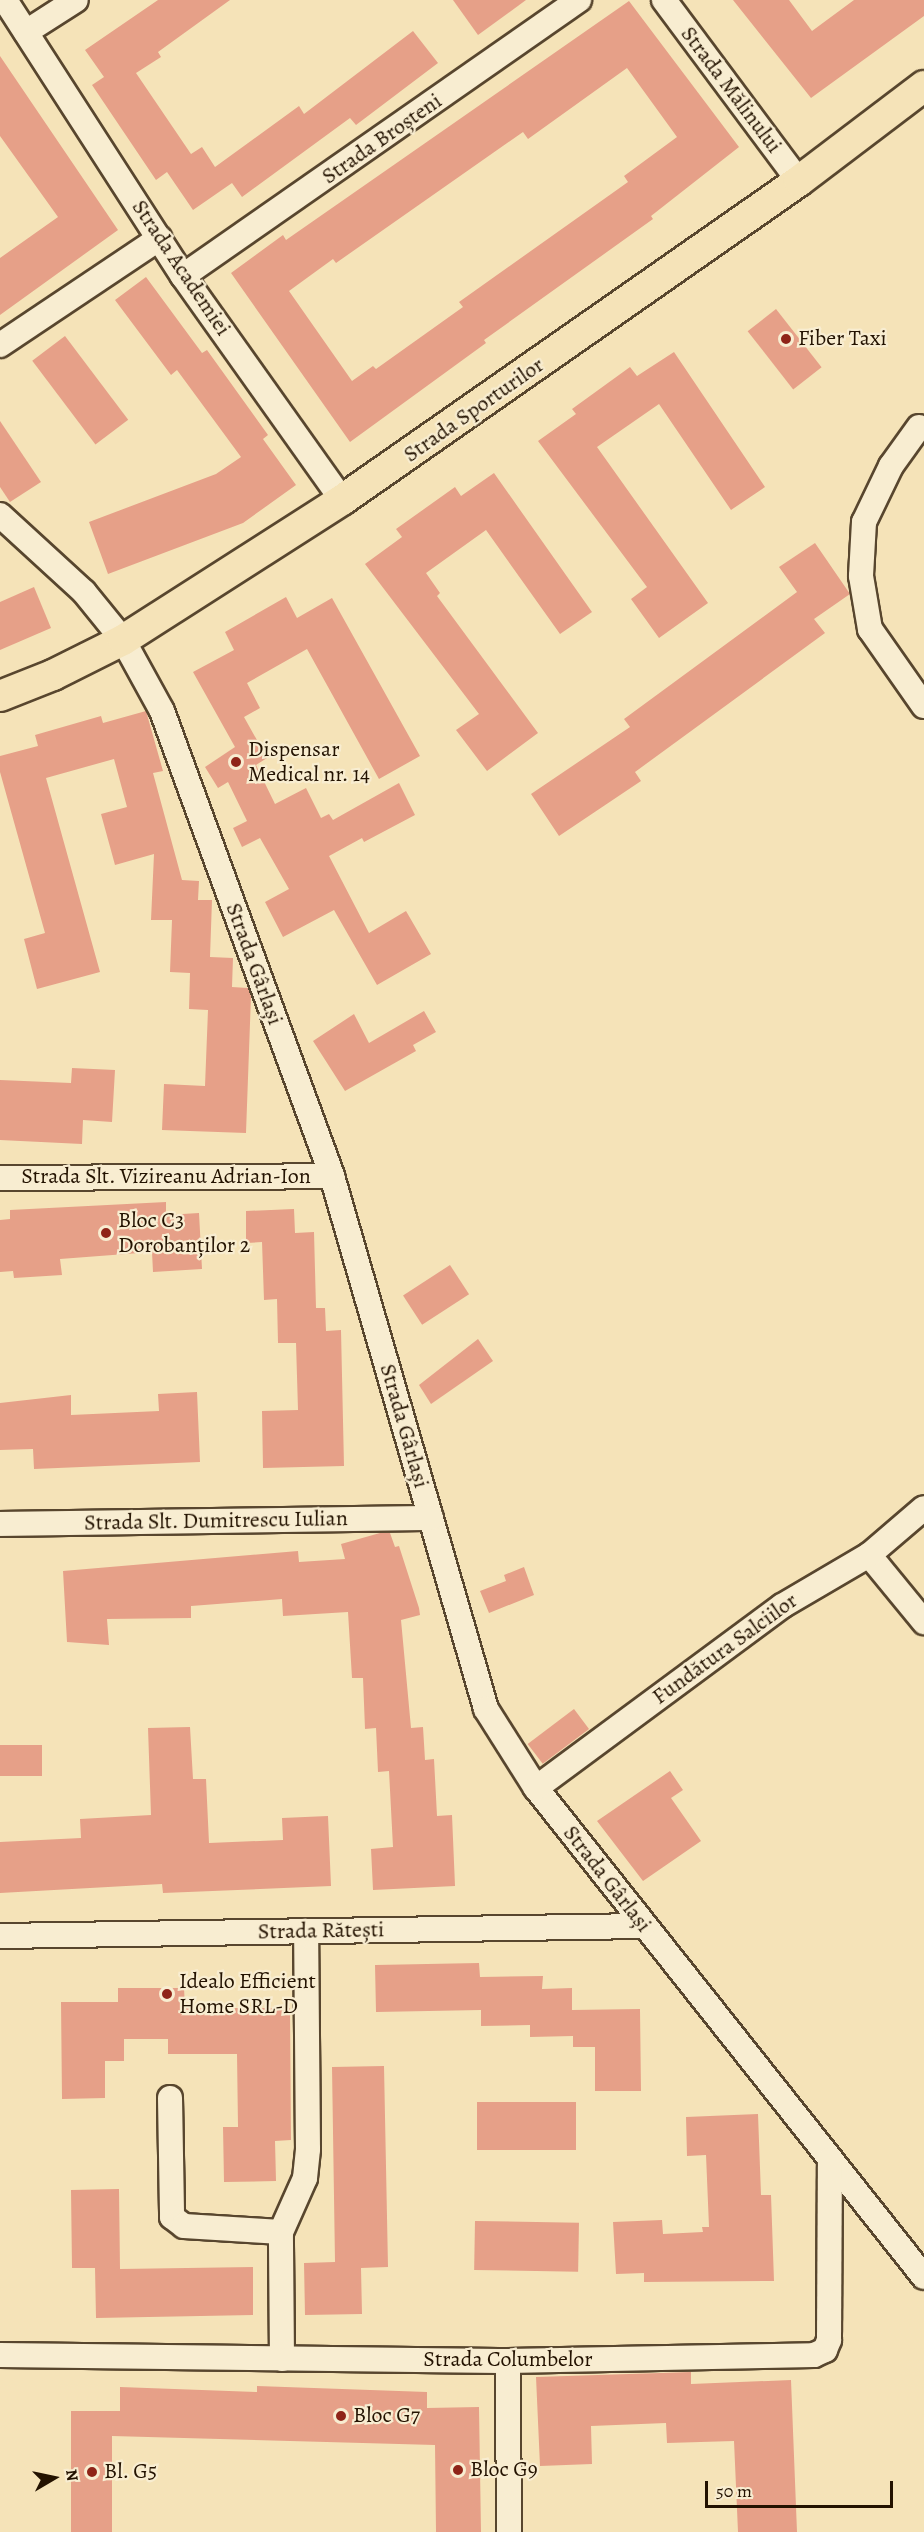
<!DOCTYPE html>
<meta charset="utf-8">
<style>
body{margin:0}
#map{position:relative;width:924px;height:2532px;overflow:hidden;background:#f5e3b8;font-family:Alegreya,serif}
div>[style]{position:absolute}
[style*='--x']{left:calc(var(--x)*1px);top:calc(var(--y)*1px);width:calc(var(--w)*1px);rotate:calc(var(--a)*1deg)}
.building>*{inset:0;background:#e6a088;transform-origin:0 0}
.roads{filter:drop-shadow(2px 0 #58462e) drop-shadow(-2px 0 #58462e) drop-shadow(0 2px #58462e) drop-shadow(0 -2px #58462e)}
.minor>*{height:24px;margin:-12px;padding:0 12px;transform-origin:12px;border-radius:12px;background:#f8edd1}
.major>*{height:30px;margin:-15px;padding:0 15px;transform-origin:15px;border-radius:15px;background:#f5e3b8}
.dots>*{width:16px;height:16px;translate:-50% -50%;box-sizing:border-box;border:3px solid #f8edd1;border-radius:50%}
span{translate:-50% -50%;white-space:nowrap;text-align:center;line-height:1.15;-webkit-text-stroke:4.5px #f8edd1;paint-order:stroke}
.street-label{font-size:22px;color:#231200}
.poi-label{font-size:22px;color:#231200}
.left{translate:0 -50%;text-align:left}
.north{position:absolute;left:24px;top:2448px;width:60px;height:60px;-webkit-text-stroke:4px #f8edd1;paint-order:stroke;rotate:81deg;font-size:16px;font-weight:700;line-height:24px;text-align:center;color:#231200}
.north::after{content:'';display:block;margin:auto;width:21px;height:27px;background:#231200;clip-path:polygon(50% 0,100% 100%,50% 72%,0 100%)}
.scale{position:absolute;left:705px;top:2481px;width:188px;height:27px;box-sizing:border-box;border:3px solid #231200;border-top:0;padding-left:8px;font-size:18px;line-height:21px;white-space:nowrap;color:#231200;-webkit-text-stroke:4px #f8edd1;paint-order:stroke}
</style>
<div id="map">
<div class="building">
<i style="clip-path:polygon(158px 0,230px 0,158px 52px,161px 57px,136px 73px,191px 154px,202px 147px,215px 167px,299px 106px,304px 114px,413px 31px,438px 63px,356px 125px,350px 118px,242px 197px,232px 183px,193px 210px,167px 172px,156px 180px,92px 85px,104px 77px,85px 50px)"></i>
<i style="clip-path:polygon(453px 0,526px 0,478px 35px)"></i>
<i style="clip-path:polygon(733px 0,789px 0,812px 31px,854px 0,924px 0,924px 16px,811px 98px)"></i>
<i style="clip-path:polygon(evenodd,629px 1px,739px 147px,651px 216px,653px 219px,484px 340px,486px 343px,350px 442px,231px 273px,283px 235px,286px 240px,629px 1px,627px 68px,677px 137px,624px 176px,628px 182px,459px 302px,463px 307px,376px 369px,373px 366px,352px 381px,289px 291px,333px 259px,336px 263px,523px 132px,528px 139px,627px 68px)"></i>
<i style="clip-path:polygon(0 56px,118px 230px,0 315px,0 258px,58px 217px,0 136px)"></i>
<i style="clip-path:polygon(146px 277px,202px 353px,207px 350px,268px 435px,263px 439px,296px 485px,243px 523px,108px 574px,89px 522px,216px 474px,241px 457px,177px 370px,171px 375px,115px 300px)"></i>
<i style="left:776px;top:309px;width:74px;height:36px;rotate:52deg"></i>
<i style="left:65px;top:336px;width:105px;height:41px;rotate:53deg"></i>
<i style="clip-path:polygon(674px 352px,765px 487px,731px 510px,659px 404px,597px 447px,708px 603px,659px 638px,631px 599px,647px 587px,538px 441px,576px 414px,572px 409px,630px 367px,637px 376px)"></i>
<i style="clip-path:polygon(0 421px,41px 482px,10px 502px,0 487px)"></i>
<i style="clip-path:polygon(494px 473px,592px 612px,560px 634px,486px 530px,426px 573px,440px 593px,437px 596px,538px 733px,487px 771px,456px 730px,479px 714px,365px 564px,402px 537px,396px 529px,455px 487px,461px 496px)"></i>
<i style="clip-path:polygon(815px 543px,850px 594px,814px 619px,825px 633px,635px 772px,641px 781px,559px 836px,531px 794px,630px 727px,624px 719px,797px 592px,779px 567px)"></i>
<i style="clip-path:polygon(34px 587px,51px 628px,0 650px,0 602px)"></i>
<i style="clip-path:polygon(286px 597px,297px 618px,332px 598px,420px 756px,379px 779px,307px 649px,247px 683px,260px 708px,244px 717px,267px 758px,256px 765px,275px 804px,306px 788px,321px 818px,329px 814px,333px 820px,399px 783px,415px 815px,364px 842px,362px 838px,329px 856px,369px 933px,406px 911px,431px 954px,377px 985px,334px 910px,283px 937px,265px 902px,289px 889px,260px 838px,242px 847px,233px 828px,247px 821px,228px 782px,218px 788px,205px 767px,235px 747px,193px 672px,234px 650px,225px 632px)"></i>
<i style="clip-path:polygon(146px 711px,163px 771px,153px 773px,182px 880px,199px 881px,198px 900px,212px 900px,210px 957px,233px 958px,232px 987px,248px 988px,251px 996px,246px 1133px,162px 1130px,164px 1084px,205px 1086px,208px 1010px,189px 1009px,190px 973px,170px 972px,172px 920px,151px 920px,154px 854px,115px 865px,101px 814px,127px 807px,114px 759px,46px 778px,100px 972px,37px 989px,24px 939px,45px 933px,0 772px,0 756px,38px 746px,35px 735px,101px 716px,103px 723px)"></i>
<i style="clip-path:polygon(424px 1011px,436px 1032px,413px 1045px,416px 1051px,345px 1091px,313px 1041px,354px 1014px,369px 1043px)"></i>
<i style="clip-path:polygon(72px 1068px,115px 1070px,112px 1122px,83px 1120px,82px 1144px,0 1140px,0 1080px,71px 1083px)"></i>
<i style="clip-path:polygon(166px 1202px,166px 1215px,199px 1213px,202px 1269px,153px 1272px,152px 1252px,60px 1259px,62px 1275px,14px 1278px,13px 1271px,0 1272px,0 1220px,10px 1219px,10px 1210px)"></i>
<i style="clip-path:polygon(294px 1209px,295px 1233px,314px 1232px,316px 1308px,325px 1308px,326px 1331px,341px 1330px,344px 1466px,263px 1468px,262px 1411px,298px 1410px,296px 1343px,278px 1343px,277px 1299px,264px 1300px,262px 1242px,246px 1243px,246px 1211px)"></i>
<i style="left:450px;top:1265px;width:35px;height:56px;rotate:57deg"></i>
<i style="clip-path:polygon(478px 1339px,493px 1361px,431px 1404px,419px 1385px)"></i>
<i style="clip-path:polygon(197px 1392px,200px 1462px,34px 1469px,33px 1449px,0 1450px,0 1403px,71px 1395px,71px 1415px,159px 1411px,158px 1394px)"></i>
<i style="clip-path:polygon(380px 1533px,390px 1533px,395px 1547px,399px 1546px,419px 1608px,420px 1615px,401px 1620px,411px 1728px,423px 1727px,425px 1760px,434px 1759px,437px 1816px,452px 1815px,455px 1886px,373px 1890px,371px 1849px,393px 1847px,389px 1771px,378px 1772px,376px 1728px,365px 1729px,363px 1678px,352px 1678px,348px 1612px,283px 1616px,282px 1599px,191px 1606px,191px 1618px,107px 1619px,109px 1645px,67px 1642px,63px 1571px,298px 1551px,299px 1562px,345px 1559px,341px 1544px)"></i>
<i style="clip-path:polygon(524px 1567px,534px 1595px,489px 1613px,480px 1591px,506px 1581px,504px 1575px)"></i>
<i style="left:574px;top:1709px;width:25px;height:58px;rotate:53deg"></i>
<i style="clip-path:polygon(190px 1727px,193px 1779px,206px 1779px,209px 1843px,283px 1840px,282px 1818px,328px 1816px,331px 1886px,163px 1893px,162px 1884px,0 1893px,0 1842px,81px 1838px,80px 1819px,151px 1815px,148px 1728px)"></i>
<i style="left:42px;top:1745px;width:31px;height:42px;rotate:90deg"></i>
<i style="clip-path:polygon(670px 1771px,683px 1790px,671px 1798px,701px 1841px,643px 1881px,597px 1821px)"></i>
<i style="clip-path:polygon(479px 1963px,480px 1977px,543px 1976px,542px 1989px,572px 1988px,572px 2010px,640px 2009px,641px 2091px,595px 2091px,595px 2047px,573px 2047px,573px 2036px,530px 2037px,530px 2025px,481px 2026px,481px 2010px,376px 2012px,375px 1965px)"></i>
<i style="clip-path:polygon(118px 1988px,184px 1988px,185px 2008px,290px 2008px,291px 2140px,275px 2141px,276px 2181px,224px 2182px,223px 2127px,238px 2127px,237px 2054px,168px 2054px,168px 2039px,124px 2039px,124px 2061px,105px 2061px,105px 2098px,62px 2099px,61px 2002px,118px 2002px)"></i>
<i style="clip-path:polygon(384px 2066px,388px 2267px,361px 2268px,362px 2314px,305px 2315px,304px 2263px,335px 2262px,332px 2067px)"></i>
<i style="left:576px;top:2102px;width:48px;height:99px;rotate:90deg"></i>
<i style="clip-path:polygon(758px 2114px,761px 2195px,771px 2195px,774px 2281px,644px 2282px,644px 2273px,616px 2274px,613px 2222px,662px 2220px,663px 2234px,703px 2232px,702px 2227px,709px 2227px,706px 2155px,687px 2156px,686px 2117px)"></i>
<i style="clip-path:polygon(119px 2189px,120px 2269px,253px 2267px,253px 2315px,96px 2318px,95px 2268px,72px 2268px,71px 2190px)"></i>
<i style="left:475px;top:2221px;width:104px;height:49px;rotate:1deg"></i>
<i style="clip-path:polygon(691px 2372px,691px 2384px,791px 2380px,797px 2532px,738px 2532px,734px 2441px,667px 2443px,666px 2423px,591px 2426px,592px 2464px,540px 2466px,536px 2377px)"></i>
<i style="clip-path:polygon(257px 2386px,427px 2392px,427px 2408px,479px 2407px,481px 2532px,436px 2532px,435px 2445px,112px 2436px,112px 2532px,71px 2532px,71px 2411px,120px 2411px,120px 2387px,257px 2392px)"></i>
</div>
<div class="roads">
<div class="minor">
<i style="--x:5;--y:0;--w:328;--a:57.2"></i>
<i style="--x:183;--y:276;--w:275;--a:54.6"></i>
<i style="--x:664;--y:0;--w:226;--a:53.3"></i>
<i style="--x:26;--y:32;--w:59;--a:-32.6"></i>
<i style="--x:183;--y:276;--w:483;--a:-34.9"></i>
<i style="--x:0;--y:345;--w:192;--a:-33.8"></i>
<i style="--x:919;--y:427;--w:48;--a:125.7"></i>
<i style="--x:891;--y:466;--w:62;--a:115.7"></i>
<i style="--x:864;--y:522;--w:54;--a:93.2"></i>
<i style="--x:861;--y:576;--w:54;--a:80.4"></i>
<i style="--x:870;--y:629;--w:94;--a:55"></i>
<i style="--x:0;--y:515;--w:114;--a:42.5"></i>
<i style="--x:84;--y:592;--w:62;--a:50.9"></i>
<i style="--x:123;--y:640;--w:81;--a:61.2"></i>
<i style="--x:162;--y:711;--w:495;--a:69.9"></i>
<i style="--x:332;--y:1176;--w:555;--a:73.88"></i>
<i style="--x:486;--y:1709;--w:93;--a:57.7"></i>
<i style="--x:536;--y:1788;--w:624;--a:51.57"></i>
<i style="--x:0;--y:1178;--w:332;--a:-0.3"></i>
<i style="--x:0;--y:1524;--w:431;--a:-0.8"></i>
<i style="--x:869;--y:1555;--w:87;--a:50.6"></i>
<i style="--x:536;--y:1788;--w:306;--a:-36.5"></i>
<i style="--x:782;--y:1606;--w:101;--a:-30.4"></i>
<i style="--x:869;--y:1555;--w:72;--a:-40.5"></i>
<i style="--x:0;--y:1936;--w:643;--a:-0.89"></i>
<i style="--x:170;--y:2098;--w:119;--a:89"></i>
<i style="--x:172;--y:2217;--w:15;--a:37"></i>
<i style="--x:184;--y:2226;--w:97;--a:3.5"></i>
<i style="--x:0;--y:2355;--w:508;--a:0.68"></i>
<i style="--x:508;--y:2361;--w:306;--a:-1.1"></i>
<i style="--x:814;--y:2355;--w:12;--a:-24"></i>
<i style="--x:825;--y:2350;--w:11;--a:-68"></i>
<i style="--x:829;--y:2340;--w:180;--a:-89.7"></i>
<i style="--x:282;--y:2359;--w:127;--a:-90.5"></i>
<i style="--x:281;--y:2232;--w:59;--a:-66"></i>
<i style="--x:305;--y:2178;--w:29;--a:-84"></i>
<i style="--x:308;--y:2149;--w:218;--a:-90.5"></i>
<i style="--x:508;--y:2361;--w:171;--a:89.7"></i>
</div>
<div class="major">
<i style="--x:0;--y:696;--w:57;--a:-21.6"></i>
<i style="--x:53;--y:675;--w:78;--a:-26.6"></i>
<i style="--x:123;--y:640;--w:260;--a:-32.6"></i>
<i style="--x:342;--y:500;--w:557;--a:-34.92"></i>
<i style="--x:799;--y:181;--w:157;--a:-37.2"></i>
</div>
</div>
<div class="dots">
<i style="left:786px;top:339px;background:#8f2418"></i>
<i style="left:236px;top:762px;background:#8f2418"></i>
<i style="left:106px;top:1233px;background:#8f2418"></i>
<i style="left:167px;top:1994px;background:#8f2418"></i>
<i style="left:341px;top:2416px;background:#8f2418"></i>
<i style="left:458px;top:2470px;background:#8f2418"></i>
<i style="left:92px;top:2472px;background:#8f2418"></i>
</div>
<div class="street-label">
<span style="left:731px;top:90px;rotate:53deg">Strada Mălinului</span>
<span style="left:382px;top:139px;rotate:-35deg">Strada Broșteni</span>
<span style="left:181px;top:268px;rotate:56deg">Strada Academiei</span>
<span style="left:474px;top:410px;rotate:-35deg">Strada Sporturilor</span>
<span style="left:254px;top:964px;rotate:70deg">Strada Gârlași</span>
<span style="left:166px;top:1177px">Strada Slt. Vizireanu Adrian-Ion</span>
<span style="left:404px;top:1426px;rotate:74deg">Strada Gârlași</span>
<span style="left:216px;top:1521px;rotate:-1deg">Strada Slt. Dumitrescu Iulian</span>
<span style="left:725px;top:1649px;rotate:-36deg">Fundătura Salciilor</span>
<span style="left:607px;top:1879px;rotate:52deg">Strada Gârlași</span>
<span style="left:321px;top:1931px;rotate:-1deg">Strada Rătești</span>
<span style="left:508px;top:2360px">Strada Columbelor</span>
</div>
<div class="poi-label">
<span class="left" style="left:798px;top:339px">Fiber Taxi</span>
<span class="left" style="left:248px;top:762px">Dispensar<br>Medical nr. 14</span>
<span class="left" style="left:118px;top:1233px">Bloc C3<br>Dorobanților 2</span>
<span class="left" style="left:179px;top:1994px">Idealo Efficient<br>Home SRL-D</span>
<span class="left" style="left:353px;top:2416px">Bloc G7</span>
<span class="left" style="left:470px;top:2470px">Bloc G9</span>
<span class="left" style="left:104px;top:2472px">Bl. G5</span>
</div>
<div class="north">N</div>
<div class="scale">50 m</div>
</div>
